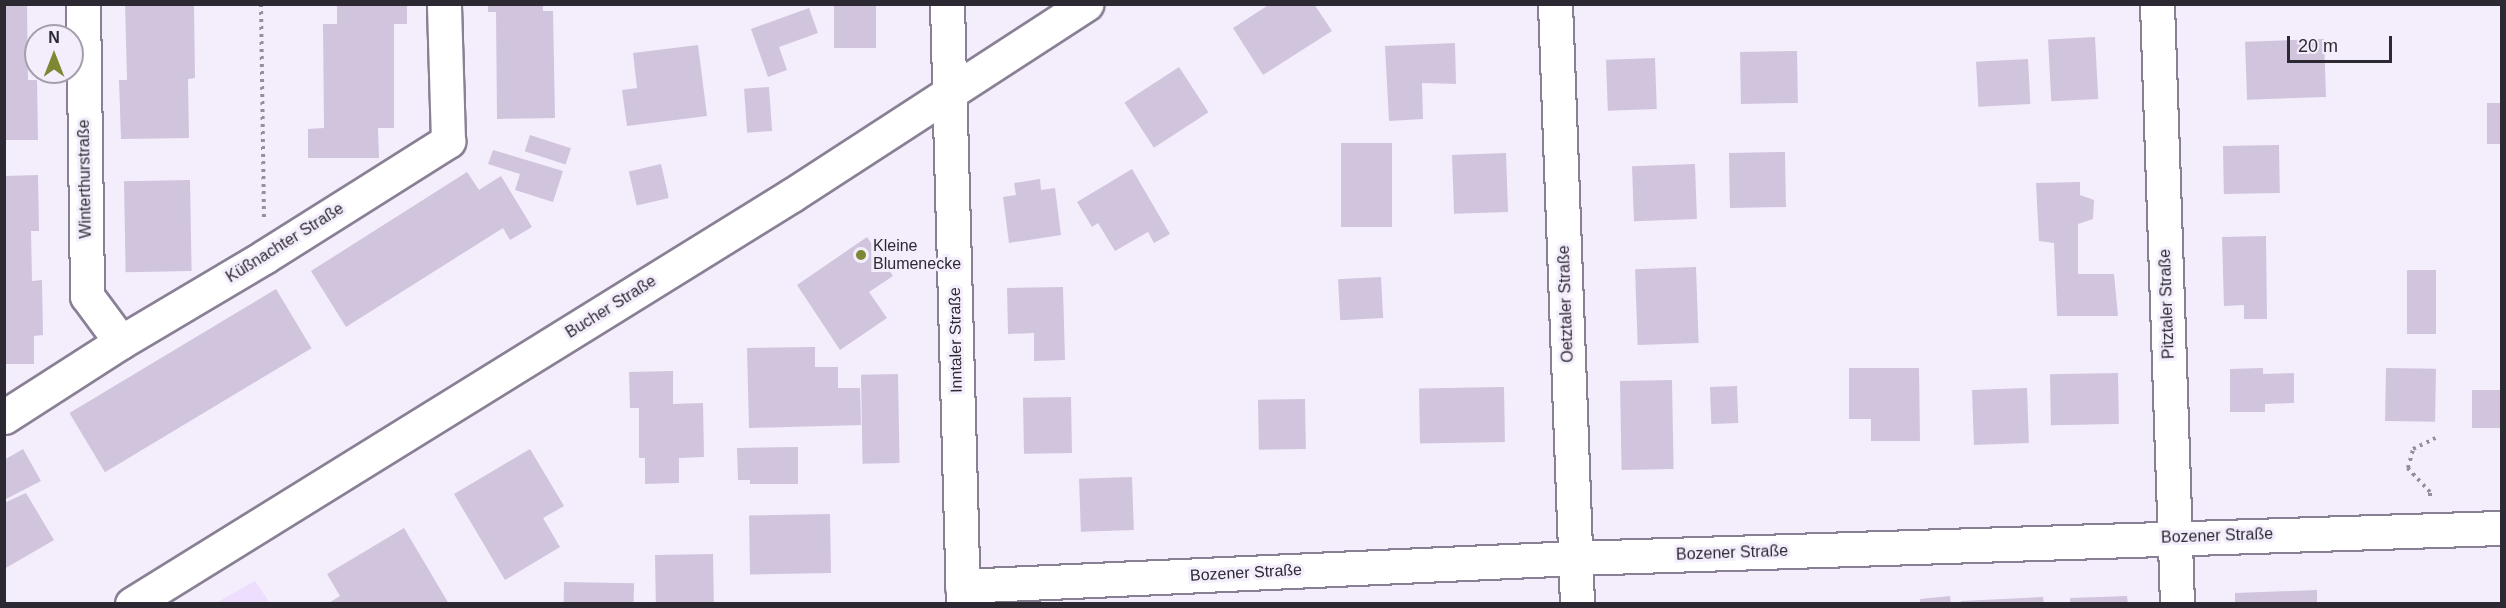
<!DOCTYPE html>
<meta charset="utf-8">
<style>
body{margin:0}
#map{position:relative;width:2506px;height:608px;overflow:hidden;background:#f4eefc;font-family:Arial,sans-serif}
div>[style]{position:absolute}
[style*='--x']{left:calc(var(--x)*1px);top:calc(var(--y)*1px);width:calc(var(--w)*1px);rotate:calc(var(--a)*1deg)}
.built>*{inset:0;background:#eddefd}
.building>*{inset:0;background:#d1c5dd;transform-origin:0 0}
.path>*{height:4px;margin-top:-2px;transform-origin:0;background:repeating-linear-gradient(90deg,#948f9a 0 3px,transparent 0 7.5px)}
.roads{filter:drop-shadow(2px 0 #8a8095) drop-shadow(-2px 0 #8a8095) drop-shadow(0 2px #8a8095) drop-shadow(0 -2px #8a8095)}
.minor>*{height:33px;margin:-16.5px;padding:0 16.5px;transform-origin:16.5px;border-radius:16.5px;background:#fff}
.secondary>*{height:33px;margin:-16.5px;padding:0 16.5px;transform-origin:16.5px;border-radius:16.5px;background:#fff}
.dots>*{width:16px;height:16px;translate:-50% -50%;box-sizing:border-box;border:3px solid #f4eefc;border-radius:50%}
span{translate:-50% -50%;white-space:nowrap;text-align:center;line-height:1.15;-webkit-text-stroke:6px #f4eefc;paint-order:stroke}
.street-label{font-size:16px;color:#2d2932}
.poi-label{font-size:16px;color:#2d2932}
.left{translate:0 -50%;text-align:left}
.frame{position:absolute;inset:0;border:6px solid #2d2932;pointer-events:none}
.north{position:absolute;left:24px;top:24px;width:60px;height:60px;box-sizing:border-box;background:#f4eefc;border:2px solid #a49fab;border-radius:50%;rotate:0deg;font-size:16px;font-weight:700;line-height:24px;text-align:center;color:#2d2932}
.north::after{content:'';display:block;margin:auto;width:21px;height:27px;background:#7d8734;clip-path:polygon(50% 0,100% 100%,50% 72%,0 100%)}
.scale{position:absolute;left:2287px;top:36px;width:105px;height:27px;box-sizing:border-box;border:3px solid #2d2932;border-top:0;padding-left:8px;font-size:18px;line-height:21px;white-space:nowrap;color:#2d2932;-webkit-text-stroke:4px #f4eefc;paint-order:stroke}
</style>
<div id="map">
<div class="built">
<i style="clip-path:polygon(255px 581px,270px 603px,216px 603px)"></i>
</div>
<div class="building">
<i style="clip-path:polygon(125px 4px,194px 4px,195px 78px,188px 79px,189px 138px,121px 139px,119px 80px,127px 80px)"></i>
<i style="clip-path:polygon(337px 4px,407px 4px,407px 24px,394px 24px,394px 128px,378px 128px,379px 158px,308px 158px,308px 129px,324px 128px,323px 24px,337px 24px)"></i>
<i style="clip-path:polygon(488px 4px,543px 4px,543px 11px,553px 11px,555px 118px,497px 119px,496px 12px,488px 12px)"></i>
<i style="left:834px;top:4px;width:42px;height:44px"></i>
<i style="clip-path:polygon(1270px 4px,1314px 4px,1332px 31px,1263px 75px,1233px 28px)"></i>
<i style="clip-path:polygon(4px 5px,27px 5px,28px 80px,37px 80px,38px 140px,4px 140px)"></i>
<i style="clip-path:polygon(809px 8px,818px 33px,779px 47px,787px 70px,768px 77px,751px 29px)"></i>
<i style="left:2095px;top:37px;width:62px;height:47px;rotate:87deg"></i>
<i style="left:2324px;top:39px;width:58px;height:79px;rotate:88deg"></i>
<i style="clip-path:polygon(1455px 43px,1456px 84px,1422px 83px,1423px 119px,1389px 121px,1385px 46px)"></i>
<i style="clip-path:polygon(698px 45px,707px 116px,627px 126px,622px 90px,637px 88px,633px 53px)"></i>
<i style="left:1797px;top:51px;width:52px;height:57px;rotate:89deg"></i>
<i style="left:1655px;top:58px;width:51px;height:49px;rotate:88deg"></i>
<i style="left:2028px;top:59px;width:45px;height:52px;rotate:87deg"></i>
<i style="left:1179px;top:67px;width:54px;height:65px;rotate:57deg"></i>
<i style="left:769px;top:87px;width:44px;height:25px;rotate:86deg"></i>
<i style="left:2487px;top:103px;width:15px;height:41px"></i>
<i style="left:530px;top:135px;width:43px;height:17px;rotate:18deg"></i>
<i style="left:1341px;top:143px;width:51px;height:84px"></i>
<i style="left:2279px;top:145px;width:48px;height:56px;rotate:89deg"></i>
<i style="clip-path:polygon(493px 150px,563px 171px,553px 202px,515px 190px,520px 174px,488px 164px)"></i>
<i style="left:1785px;top:152px;width:55px;height:56px;rotate:89deg"></i>
<i style="left:1506px;top:153px;width:59px;height:54px;rotate:88deg"></i>
<i style="left:661px;top:164px;width:35px;height:33px;rotate:77deg"></i>
<i style="left:1695px;top:164px;width:55px;height:63px;rotate:88deg"></i>
<i style="clip-path:polygon(1132px 169px,1170px 234px,1154px 243px,1148px 232px,1115px 251px,1098px 223px,1092px 227px,1077px 202px)"></i>
<i style="clip-path:polygon(467px 172px,479px 190px,501px 176px,532px 227px,510px 240px,503px 228px,346px 327px,311px 271px)"></i>
<i style="clip-path:polygon(38px 175px,39px 231px,31px 231px,32px 281px,42px 280px,43px 335px,34px 336px,34px 364px,4px 364px,4px 176px)"></i>
<i style="clip-path:polygon(1040px 179px,1041px 190px,1055px 188px,1061px 235px,1009px 243px,1003px 197px,1016px 195px,1014px 183px)"></i>
<i style="left:190px;top:180px;width:91px;height:66px;rotate:89deg"></i>
<i style="clip-path:polygon(2080px 182px,2080px 195px,2094px 200px,2093px 219px,2078px 224px,2078px 274px,2114px 274px,2118px 316px,2057px 316px,2054px 243px,2039px 241px,2036px 183px)"></i>
<i style="clip-path:polygon(2266px 236px,2267px 319px,2244px 319px,2244px 305px,2224px 306px,2222px 237px)"></i>
<i style="clip-path:polygon(867px 237px,893px 276px,869px 292px,887px 318px,840px 350px,797px 285px)"></i>
<i style="left:1696px;top:267px;width:76px;height:61px;rotate:88deg"></i>
<i style="left:2407px;top:270px;width:29px;height:64px"></i>
<i style="left:1381px;top:277px;width:41px;height:43px;rotate:87deg"></i>
<i style="clip-path:polygon(1063px 287px,1065px 360px,1034px 361px,1034px 333px,1008px 334px,1007px 288px)"></i>
<i style="left:276px;top:289px;width:69px;height:241px;rotate:59deg"></i>
<i style="clip-path:polygon(815px 347px,815px 367px,838px 367px,838px 388px,860px 388px,861px 425px,749px 428px,747px 348px)"></i>
<i style="clip-path:polygon(1849px 368px,1919px 368px,1920px 441px,1871px 441px,1871px 419px,1849px 419px)"></i>
<i style="clip-path:polygon(2263px 368px,2263px 374px,2294px 373px,2294px 403px,2265px 404px,2265px 412px,2230px 412px,2230px 369px)"></i>
<i style="left:2386px;top:368px;width:50px;height:53px;rotate:1deg"></i>
<i style="clip-path:polygon(673px 371px,673px 404px,703px 403px,704px 457px,679px 458px,679px 483px,645px 484px,645px 458px,639px 458px,639px 408px,630px 408px,629px 372px)"></i>
<i style="left:2118px;top:373px;width:51px;height:68px;rotate:89deg"></i>
<i style="left:898px;top:374px;width:89px;height:37px;rotate:89deg"></i>
<i style="left:1672px;top:380px;width:89px;height:52px;rotate:89deg"></i>
<i style="left:1737px;top:386px;width:37px;height:27px;rotate:88deg"></i>
<i style="left:1504px;top:387px;width:55px;height:85px;rotate:89deg"></i>
<i style="left:2027px;top:388px;width:55px;height:55px;rotate:88deg"></i>
<i style="left:2502px;top:390px;width:38px;height:30px;rotate:90deg"></i>
<i style="left:1071px;top:397px;width:56px;height:48px;rotate:89deg"></i>
<i style="left:1305px;top:399px;width:50px;height:47px;rotate:89deg"></i>
<i style="clip-path:polygon(798px 447px,798px 484px,750px 484px,750px 480px,738px 480px,737px 448px)"></i>
<i style="clip-path:polygon(23px 449px,41px 481px,4px 500px,4px 460px)"></i>
<i style="clip-path:polygon(530px 449px,564px 506px,543px 518px,560px 547px,505px 580px,454px 494px)"></i>
<i style="left:1132px;top:477px;width:53px;height:53px;rotate:88deg"></i>
<i style="clip-path:polygon(26px 493px,54px 540px,4px 569px,4px 503px)"></i>
<i style="left:830px;top:514px;width:59px;height:81px;rotate:89deg"></i>
<i style="clip-path:polygon(404px 528px,449px 604px,327px 604px,340px 596px,327px 574px)"></i>
<i style="left:713px;top:554px;width:50px;height:58px;rotate:89deg"></i>
<i style="left:564px;top:582px;width:70px;height:22px;rotate:1deg"></i>
<i style="clip-path:polygon(2317px 590px,2317px 604px,2235px 604px,2235px 593px)"></i>
<i style="clip-path:polygon(1950px 596px,1951px 604px,1920px 604px,1920px 599px)"></i>
<i style="clip-path:polygon(2127px 596px,2128px 604px,2070px 604px,2070px 598px)"></i>
<i style="clip-path:polygon(2043px 597px,2044px 604px,1961px 604px,1961px 601px)"></i>
</div>
<div class="path">
<i style="--x:261;--y:4;--w:213;--a:89.2"></i>
<i style="--x:2430;--y:496;--w:4;--a:-90"></i>
<i style="--x:2430;--y:492;--w:33;--a:-133"></i>
<i style="--x:2408;--y:468;--w:20;--a:-75"></i>
<i style="--x:2413;--y:449;--w:25;--a:-26"></i>
</div>
<div class="roads">
<div class="minor">
<i style="--x:83;--y:4;--w:292;--a:89.2"></i>
<i style="--x:87;--y:296;--w:57;--a:53.5"></i>
<i style="--x:947;--y:4;--w:600;--a:88.47"></i>
<i style="--x:1555;--y:4;--w:600;--a:87.9"></i>
<i style="--x:2157;--y:4;--w:600;--a:88.09"></i>
<i style="--x:4;--y:417;--w:139;--a:-32.7"></i>
<i style="--x:121;--y:342;--w:166;--a:-30.7"></i>
<i style="--x:264;--y:257;--w:218;--a:-32.2"></i>
<i style="--x:448;--y:141;--w:137;--a:-91.7"></i>
<i style="--x:962;--y:586;--w:615;--a:-2.61"></i>
<i style="--x:1576;--y:558;--w:926;--a:-1.86"></i>
</div>
<div class="secondary">
<i style="--x:132;--y:604;--w:776;--a:-31.79"></i>
<i style="--x:792;--y:195;--w:351;--a:-33"></i>
</div>
</div>
<div class="dots">
<i style="left:861px;top:255px;background:#7d8734"></i>
</div>
<div class="street-label">
<span style="left:85px;top:179px;rotate:-91deg">Winterthurstraße</span>
<span style="left:285px;top:243px;rotate:-32deg">Küßnachter Straße</span>
<span style="left:1566px;top:304px;rotate:-92deg">Oetztaler Straße</span>
<span style="left:2167px;top:304px;rotate:-92deg">Pitztaler Straße</span>
<span style="left:611px;top:307px;rotate:-32deg">Bucher Straße</span>
<span style="left:956px;top:340px;rotate:-91deg">Inntaler Straße</span>
<span style="left:2217px;top:536px;rotate:-2deg">Bozener Straße</span>
<span style="left:1732px;top:553px;rotate:-2deg">Bozener Straße</span>
<span style="left:1246px;top:573px;rotate:-3deg">Bozener Straße</span>
</div>
<div class="poi-label">
<span class="left" style="left:873px;top:255px">Kleine<br>Blumenecke</span>
</div>
<div class="frame"></div>
<div class="north">N</div>
<div class="scale">20 m</div>
</div>
